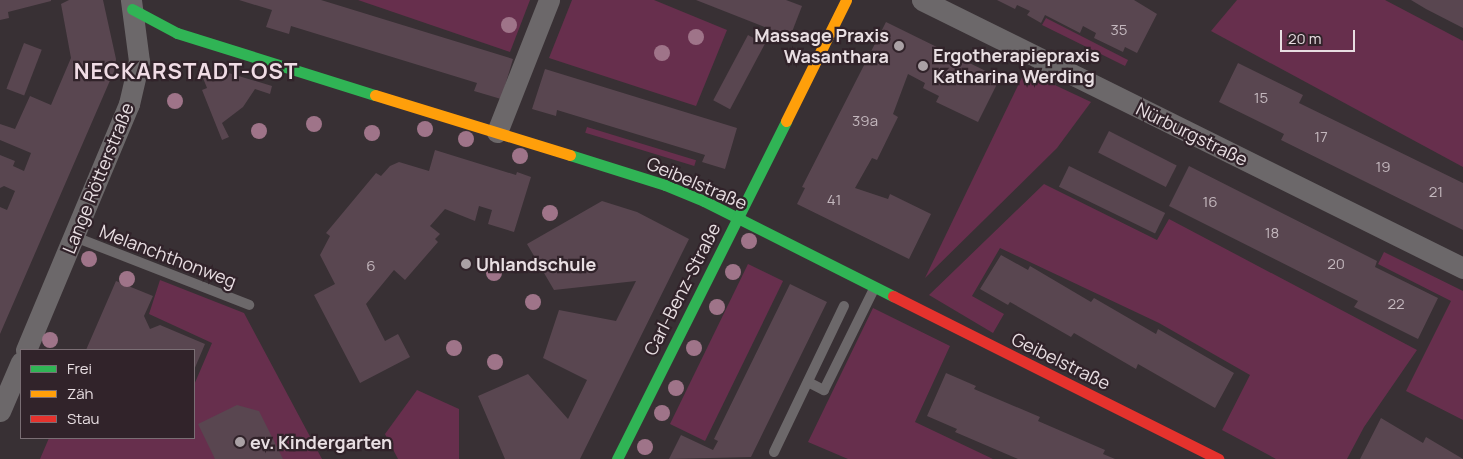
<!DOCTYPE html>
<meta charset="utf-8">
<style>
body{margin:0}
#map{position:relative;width:1463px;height:459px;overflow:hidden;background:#383034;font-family:Manrope,sans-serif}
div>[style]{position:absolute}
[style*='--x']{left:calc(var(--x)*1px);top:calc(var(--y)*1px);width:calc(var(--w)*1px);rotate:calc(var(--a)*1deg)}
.green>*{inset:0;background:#672f4d;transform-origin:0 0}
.building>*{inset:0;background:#594650;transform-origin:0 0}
.lane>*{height:10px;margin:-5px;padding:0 5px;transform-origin:5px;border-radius:5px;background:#6c686a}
.street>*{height:21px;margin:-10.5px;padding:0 10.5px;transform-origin:10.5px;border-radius:10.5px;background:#6c686a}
.fast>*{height:11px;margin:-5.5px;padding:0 5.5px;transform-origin:5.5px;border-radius:5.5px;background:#30b455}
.slow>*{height:11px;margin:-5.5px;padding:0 5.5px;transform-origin:5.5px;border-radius:5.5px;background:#ff9f0a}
.jam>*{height:11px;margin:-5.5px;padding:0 5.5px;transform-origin:5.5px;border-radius:5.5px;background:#e5322d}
.trees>*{width:16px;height:16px;margin:-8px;border-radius:50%;background:#9f7489}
.dots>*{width:14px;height:14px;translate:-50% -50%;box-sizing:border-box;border:2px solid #31232a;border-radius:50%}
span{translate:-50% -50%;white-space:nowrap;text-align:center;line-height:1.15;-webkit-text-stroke:4.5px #31232a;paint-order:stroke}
.number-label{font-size:15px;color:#c4b8be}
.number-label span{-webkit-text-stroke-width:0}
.poi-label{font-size:18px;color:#e8dee2;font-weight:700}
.right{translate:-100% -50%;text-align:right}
.left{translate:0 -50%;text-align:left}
.street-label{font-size:18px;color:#e8dee2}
.district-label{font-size:22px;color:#f0dce5;font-weight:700;letter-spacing:1px}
.legend{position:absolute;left:20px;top:349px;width:175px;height:90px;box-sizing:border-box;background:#31232a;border:1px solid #7a6e74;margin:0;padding:6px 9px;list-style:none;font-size:15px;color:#e8dee2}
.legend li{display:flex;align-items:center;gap:10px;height:25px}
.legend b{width:25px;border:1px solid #7a6e74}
.scale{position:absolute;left:1280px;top:30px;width:75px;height:22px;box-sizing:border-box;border:2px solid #e8dee2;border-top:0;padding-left:6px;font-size:15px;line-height:18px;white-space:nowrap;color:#e8dee2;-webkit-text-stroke:4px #31232a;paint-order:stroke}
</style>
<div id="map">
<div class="green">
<i style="clip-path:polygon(358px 0,530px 0,510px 52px)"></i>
<i style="clip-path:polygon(572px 0,654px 0,727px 30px,696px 106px,549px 58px)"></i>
<i style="clip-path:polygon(1237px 0,1385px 0,1463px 41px,1463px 167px,1211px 31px)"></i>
<i style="clip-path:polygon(1046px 18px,1128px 60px,1125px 66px,1042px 25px)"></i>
<i style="clip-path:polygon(1025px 71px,1091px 102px,1057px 148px,925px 278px)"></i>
<i style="left:587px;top:127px;width:114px;height:6px;rotate:17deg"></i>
<i style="clip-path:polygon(1044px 184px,1157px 240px,1169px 219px,1417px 350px,1364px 427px,1347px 459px,1276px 459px,1222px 430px,1250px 375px,1159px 323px,1000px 248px,972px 296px,1004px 314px,993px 333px,929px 295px)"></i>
<i style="clip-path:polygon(1384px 252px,1463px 291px,1463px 420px,1406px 391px,1451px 301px,1378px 264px)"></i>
<i style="left:748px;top:264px;width:39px;height:178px;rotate:26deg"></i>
<i style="clip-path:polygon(160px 280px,244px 313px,322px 459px,40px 459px,49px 438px,194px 438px,194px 385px,212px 343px,149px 314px)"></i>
<i style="clip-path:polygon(873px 308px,950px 346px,915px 422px,993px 459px,848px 459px,808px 442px)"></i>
<i style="clip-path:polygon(417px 390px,459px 409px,459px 459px,398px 459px,385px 434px)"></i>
</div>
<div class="building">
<i style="clip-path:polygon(0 0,51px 0,51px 1px,8px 12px,9px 18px,0 20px)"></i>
<i style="clip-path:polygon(69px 0,103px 0,116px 59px,115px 69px,0 334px,0 207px,7px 210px,15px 191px,4px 186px,0 188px,0 155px,15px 161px,13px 166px,24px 171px,31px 153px,0 140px,0 124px,15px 129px,30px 96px,51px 105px,71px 58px,61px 4px)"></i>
<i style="clip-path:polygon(239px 0,321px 0,513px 59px,501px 99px,474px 91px,477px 83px,291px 26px,289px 34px,266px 27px,272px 10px)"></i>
<i style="clip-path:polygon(696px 0,786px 0,802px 6px,790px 37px)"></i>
<i style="clip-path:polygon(997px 0,1134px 0,1157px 14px,1137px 53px,1125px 47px,1123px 52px,1094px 38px,1096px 33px,1083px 26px,1080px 33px,1045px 15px,1041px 23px,1027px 15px,1030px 11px,1017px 5px,1015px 9px)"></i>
<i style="clip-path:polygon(1411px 0,1463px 0,1463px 28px,1426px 9px)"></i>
<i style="clip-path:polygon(886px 22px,1000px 78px,978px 122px,936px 102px,939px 96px,923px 88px,925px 83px,908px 74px,893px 114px,898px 117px,877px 160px,872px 158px,855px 188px,888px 199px,890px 194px,931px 214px,909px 259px,797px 204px,805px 188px,802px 187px)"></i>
<i style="left:748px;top:35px;width:19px;height:74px;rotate:28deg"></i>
<i style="left:24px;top:43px;width:19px;height:49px;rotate:21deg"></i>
<i style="clip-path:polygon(1238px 63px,1303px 95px,1299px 103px,1463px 183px,1463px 230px,1281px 140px,1284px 134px,1219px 102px)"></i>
<i style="clip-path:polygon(545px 69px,737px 128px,725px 169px,702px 162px,705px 155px,557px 110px,556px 116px,532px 109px)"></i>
<i style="clip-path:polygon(209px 71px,218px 77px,222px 71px,272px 86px,270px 94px,255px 89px,243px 107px,222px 123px,229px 137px,222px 140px,202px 90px,207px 88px,203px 78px)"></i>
<i style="left:1109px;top:131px;width:76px;height:24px;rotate:27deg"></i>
<i style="clip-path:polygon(435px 150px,516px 175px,517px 172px,531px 177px,514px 232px,488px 224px,492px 210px,479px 206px,475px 221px,445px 209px,430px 226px,440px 234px,435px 239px,438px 242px,405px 280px,394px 270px,366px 304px,385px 341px,398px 334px,410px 357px,360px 383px,314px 295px,335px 284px,320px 255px,330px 236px,326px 233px,376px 173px,381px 176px,390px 166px,399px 162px,429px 171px)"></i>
<i style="left:1069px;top:166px;width:107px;height:23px;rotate:26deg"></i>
<i style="clip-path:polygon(1189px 166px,1377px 261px,1375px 267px,1438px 298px,1418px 339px,1354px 307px,1358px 301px,1169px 206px)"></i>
<i style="clip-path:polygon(602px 201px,637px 212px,689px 239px,580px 459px,505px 459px,478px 396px,528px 374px,568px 419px,587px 380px,543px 358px,559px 310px,616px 321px,636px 281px,554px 290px,527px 244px)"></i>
<i style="clip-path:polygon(1001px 255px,1028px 270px,1030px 266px,1091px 302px,1094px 298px,1156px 334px,1158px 329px,1234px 373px,1215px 408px,1138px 364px,1136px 369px,1074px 333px,1071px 337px,1010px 302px,1008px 305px,980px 289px)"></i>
<i style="clip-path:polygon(116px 281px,153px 296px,144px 316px,150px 329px,160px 325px,205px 344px,194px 370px,194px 350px,86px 350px)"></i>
<i style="clip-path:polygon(790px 284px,827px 302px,751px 457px,669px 459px,681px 435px,713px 450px,718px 441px,714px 439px)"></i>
<i style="clip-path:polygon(946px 373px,976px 386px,974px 389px,1040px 417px,1038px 421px,1105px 450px,1103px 454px,1115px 459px,1018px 459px,955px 432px,957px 429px,927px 416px)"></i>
<i style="clip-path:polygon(237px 405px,259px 411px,283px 459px,215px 459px,198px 424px)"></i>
<i style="clip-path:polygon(1381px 418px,1423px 443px,1426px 437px,1463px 459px,1360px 459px)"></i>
</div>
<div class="lane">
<i style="--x:75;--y:237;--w:187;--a:21.3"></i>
<i style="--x:808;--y:382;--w:18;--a:27"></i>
<i style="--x:824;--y:390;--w:113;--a:-63.7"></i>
<i style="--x:774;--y:452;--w:162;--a:-64.4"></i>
</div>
<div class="street">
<i style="--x:922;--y:0;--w:604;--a:26.35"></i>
<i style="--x:497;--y:132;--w:142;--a:-68.5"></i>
<i style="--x:26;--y:350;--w:267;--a:-67.3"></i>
<i style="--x:129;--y:104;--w:44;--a:-76.9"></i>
<i style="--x:139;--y:61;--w:62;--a:-97.5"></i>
<i style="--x:0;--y:411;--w:53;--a:-66.8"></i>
</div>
<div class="fast">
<i style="--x:132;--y:9;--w:51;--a:28.1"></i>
<i style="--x:177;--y:33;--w:207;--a:17.4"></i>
<i style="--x:570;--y:155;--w:100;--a:17.5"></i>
<i style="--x:665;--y:185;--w:42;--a:22.3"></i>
<i style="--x:704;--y:201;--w:212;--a:26.7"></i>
<i style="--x:617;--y:459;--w:378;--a:-63.4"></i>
</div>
<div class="slow">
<i style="--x:375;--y:95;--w:204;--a:17.1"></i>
<i style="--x:786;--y:121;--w:135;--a:-63.6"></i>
</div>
<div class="jam">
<i style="--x:893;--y:296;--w:364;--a:26.6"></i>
</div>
<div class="trees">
<i style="left:509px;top:25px"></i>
<i style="left:696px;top:37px"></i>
<i style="left:662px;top:53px"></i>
<i style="left:175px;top:101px"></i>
<i style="left:314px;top:124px"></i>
<i style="left:425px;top:129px"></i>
<i style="left:259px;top:131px"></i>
<i style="left:372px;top:133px"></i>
<i style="left:466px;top:139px"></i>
<i style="left:520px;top:156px"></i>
<i style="left:550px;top:213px"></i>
<i style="left:749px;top:241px"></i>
<i style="left:89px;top:259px"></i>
<i style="left:733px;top:272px"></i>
<i style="left:494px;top:273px"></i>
<i style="left:127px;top:279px"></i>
<i style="left:533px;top:302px"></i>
<i style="left:717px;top:307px"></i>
<i style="left:50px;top:340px"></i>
<i style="left:454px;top:348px"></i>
<i style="left:694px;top:348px"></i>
<i style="left:495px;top:362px"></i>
<i style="left:676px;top:388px"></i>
<i style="left:662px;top:413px"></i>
<i style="left:645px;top:447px"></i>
</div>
<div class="dots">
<i style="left:899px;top:46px;background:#aaa1a5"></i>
<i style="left:923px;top:66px;background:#aaa1a5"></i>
<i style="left:466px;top:264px;background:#aaa1a5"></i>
<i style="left:240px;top:442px;background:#aaa1a5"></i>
</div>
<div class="number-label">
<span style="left:1119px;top:30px">35</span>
<span style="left:1261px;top:98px">15</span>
<span style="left:865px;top:121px">39a</span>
<span style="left:1321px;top:137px">17</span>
<span style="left:1383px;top:167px">19</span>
<span style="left:1436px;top:192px">21</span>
<span style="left:834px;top:200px">41</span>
<span style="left:1210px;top:202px">16</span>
<span style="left:1272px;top:233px">18</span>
<span style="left:1336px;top:264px">20</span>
<span style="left:371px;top:266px">6</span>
<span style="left:1396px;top:304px">22</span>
</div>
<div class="poi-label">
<span class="right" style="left:889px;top:46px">Massage Praxis<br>Wasanthara</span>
<span class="left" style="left:933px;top:66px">Ergotherapiepraxis<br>Katharina Werding</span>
<span class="left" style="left:476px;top:264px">Uhlandschule</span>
<span class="left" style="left:250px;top:442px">ev. Kindergarten</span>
</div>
<div class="street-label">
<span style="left:1192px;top:134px;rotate:26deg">Nürburgstraße</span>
<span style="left:98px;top:178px;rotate:-68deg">Lange Rötterstraße</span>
<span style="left:697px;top:183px;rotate:23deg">Geibelstraße</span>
<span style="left:168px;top:256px;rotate:21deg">Melanchthonweg</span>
<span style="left:682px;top:289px;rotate:-63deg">Carl-Benz-Straße</span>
<span style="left:1061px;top:361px;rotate:26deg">Geibelstraße</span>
</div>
<div class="district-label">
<span style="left:186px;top:72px">NECKARSTADT-OST</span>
</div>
<ul class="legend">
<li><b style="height:6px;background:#30b455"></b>Frei</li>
<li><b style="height:6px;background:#ff9f0a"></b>Zäh</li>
<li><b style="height:6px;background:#e5322d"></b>Stau</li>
</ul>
<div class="scale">20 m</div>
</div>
